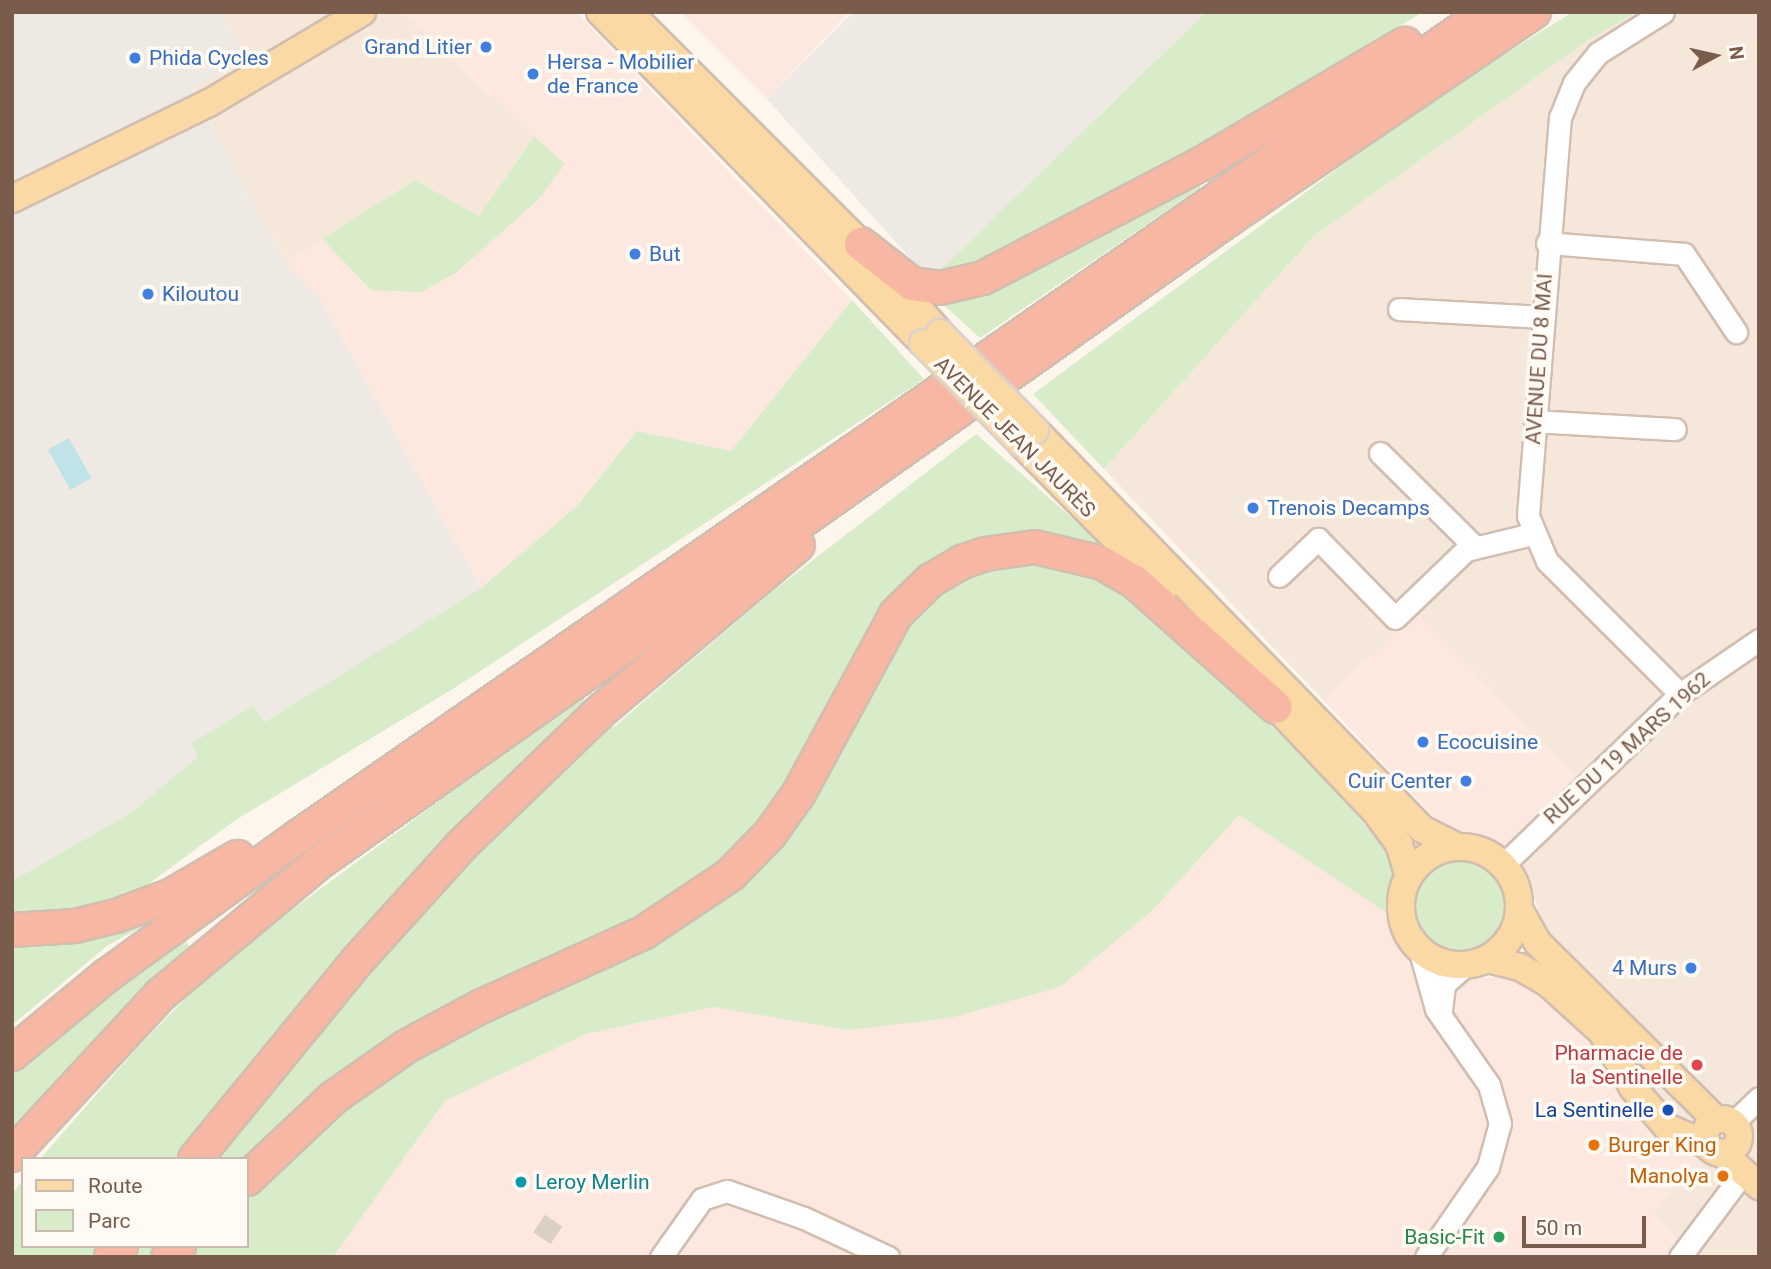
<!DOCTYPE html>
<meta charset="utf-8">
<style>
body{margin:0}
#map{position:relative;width:1771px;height:1269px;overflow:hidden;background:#fdf6ec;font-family:Roboto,sans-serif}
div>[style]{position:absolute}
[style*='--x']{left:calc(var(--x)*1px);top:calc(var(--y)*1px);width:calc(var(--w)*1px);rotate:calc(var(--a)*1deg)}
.residential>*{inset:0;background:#f5e8da}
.commercial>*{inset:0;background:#fde8e0}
.industrial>*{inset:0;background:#efe9e4}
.green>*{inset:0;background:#d8ecc9}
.round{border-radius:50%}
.water>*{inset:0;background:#bfe3e8;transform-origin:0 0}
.minor-tunnel>*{height:21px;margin-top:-10.5px;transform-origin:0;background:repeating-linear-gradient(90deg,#dcd0c4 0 21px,transparent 0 31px)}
.roads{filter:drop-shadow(2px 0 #d1beb0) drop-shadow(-2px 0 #d1beb0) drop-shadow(0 2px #d1beb0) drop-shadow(0 -2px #d1beb0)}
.minor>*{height:21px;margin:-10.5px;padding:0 10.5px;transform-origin:10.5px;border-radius:10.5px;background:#fff}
.major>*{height:26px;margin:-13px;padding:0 13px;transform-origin:13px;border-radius:13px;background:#fbd9a5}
.major>.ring{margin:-13px;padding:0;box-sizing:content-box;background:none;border:26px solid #fbd9a5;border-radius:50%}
.highway>*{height:32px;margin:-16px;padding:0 16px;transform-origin:16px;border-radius:16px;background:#f7b7a3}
.bridges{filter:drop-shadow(2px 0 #dad1cd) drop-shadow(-2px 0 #dad1cd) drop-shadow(0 2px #dad1cd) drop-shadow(0 -2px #dad1cd)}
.major-bridge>*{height:26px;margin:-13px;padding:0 13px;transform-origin:13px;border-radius:13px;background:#fbd9a5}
.dots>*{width:19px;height:19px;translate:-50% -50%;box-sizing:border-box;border:4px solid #fffaf3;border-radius:50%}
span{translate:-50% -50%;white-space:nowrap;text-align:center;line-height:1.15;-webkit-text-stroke:7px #fffaf3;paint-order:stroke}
.shop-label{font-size:21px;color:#366cbe}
.right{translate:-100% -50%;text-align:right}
.left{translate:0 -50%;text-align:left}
.street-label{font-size:21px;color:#7a5c4d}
.health-label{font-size:21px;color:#be3a42}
.transit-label{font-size:21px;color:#164399}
.food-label{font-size:21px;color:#c56008}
.culture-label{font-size:21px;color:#0d838f}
.leisure-label{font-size:21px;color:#27864d}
.frame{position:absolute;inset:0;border:14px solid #7a5c4d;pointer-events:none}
.legend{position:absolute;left:21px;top:1157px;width:228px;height:91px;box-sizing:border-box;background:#fffaf3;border:2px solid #cabbb1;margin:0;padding:9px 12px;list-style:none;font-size:21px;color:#7a5c4d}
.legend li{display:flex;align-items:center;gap:14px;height:35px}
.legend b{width:35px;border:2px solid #cabbb1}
.north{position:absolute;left:1680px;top:21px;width:70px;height:70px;-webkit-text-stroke:5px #fffaf3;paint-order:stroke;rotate:82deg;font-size:19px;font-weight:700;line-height:28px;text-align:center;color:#7a5c4d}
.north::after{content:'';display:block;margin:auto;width:24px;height:32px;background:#7a5c4d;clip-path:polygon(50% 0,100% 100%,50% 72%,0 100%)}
.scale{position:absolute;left:1522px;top:1216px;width:124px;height:32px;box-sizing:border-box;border:4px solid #7a5c4d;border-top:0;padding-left:9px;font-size:21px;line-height:24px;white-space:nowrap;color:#7a5c4d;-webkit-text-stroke:5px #fffaf3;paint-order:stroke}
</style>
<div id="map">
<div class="residential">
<i style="clip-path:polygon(222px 12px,402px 12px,534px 136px,479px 216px,415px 180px,285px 263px,192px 88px,247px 61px)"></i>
<i style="clip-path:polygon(1637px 12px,1759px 12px,1759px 1257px,1672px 1257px,1682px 1242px,1652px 1215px,1706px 1151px,1518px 975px,1546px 928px,1418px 614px,1323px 700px,1104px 469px,1314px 236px,1585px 42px)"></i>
</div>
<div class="commercial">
<i style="clip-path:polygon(402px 12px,576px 12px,852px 300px,731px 451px,637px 431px,577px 506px,481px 588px,319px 297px,285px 263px,322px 239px,371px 290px,457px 272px,538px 200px,564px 164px)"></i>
<i style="clip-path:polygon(680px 12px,849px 12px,767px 99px)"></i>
<i style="clip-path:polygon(1418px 614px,1587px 789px,1517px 858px,1449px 833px,1323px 700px)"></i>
<i style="clip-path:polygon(1239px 815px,1377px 904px,1464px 980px,1518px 975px,1596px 1038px,1707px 1151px,1652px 1215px,1682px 1242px,1672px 1257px,333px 1257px,445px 1101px,586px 1034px,713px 1007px,848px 1030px,1152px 911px)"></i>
</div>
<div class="industrial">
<i style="clip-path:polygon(12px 12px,222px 12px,247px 61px,192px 89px,285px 263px,319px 297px,481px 588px,265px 723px,255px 705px,192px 743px,199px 757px,132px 812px,12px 881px)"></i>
<i style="clip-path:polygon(853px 12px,1206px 12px,930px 280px,767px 99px)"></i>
</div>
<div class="green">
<i style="clip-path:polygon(1206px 12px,1423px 12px,1205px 143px,1200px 188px,980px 338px,947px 308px,930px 280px)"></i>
<i style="clip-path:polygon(1573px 12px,1637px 12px,1585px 42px,1314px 236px,1104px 469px,1033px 394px,1429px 101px)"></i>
<i style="clip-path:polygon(534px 136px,565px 164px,538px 200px,457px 272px,421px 292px,371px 290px,322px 239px,415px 180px,479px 216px)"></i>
<i style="clip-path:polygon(852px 300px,924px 379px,456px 687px,234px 821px,147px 885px,156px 919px,107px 946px,12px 1025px,12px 881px,132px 812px,198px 757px,192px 743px,254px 705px,265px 722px,481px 588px,577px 506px,637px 431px,731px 451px)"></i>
<i style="clip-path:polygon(976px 434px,1119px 559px,1179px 632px,1337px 792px,1396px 862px,1387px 913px,1239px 815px,1152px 911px,1060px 987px,950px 1018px,848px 1030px,713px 1007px,586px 1034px,445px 1101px,333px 1257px,12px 1257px,12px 1194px,23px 1180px,23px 1246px,247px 1246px,247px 1159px,40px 1159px,138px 1047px,219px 964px,581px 696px,614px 727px,768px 595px)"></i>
<i class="round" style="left:1415px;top:858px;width:94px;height:94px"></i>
<i style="clip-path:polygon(181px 935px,192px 950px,12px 1137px,12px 1072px)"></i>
</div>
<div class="water">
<i style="left:69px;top:438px;width:46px;height:24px;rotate:61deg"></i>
</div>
<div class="minor-tunnel">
<i style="--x:539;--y:1223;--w:29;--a:34"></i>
</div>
<div class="roads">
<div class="minor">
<i style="--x:1663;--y:12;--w:77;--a:147.8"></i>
<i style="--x:1598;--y:53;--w:38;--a:129"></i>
<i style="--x:1574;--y:83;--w:37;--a:112"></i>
<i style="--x:1560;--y:117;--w:400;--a:94.6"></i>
<i style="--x:1528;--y:516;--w:49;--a:67.1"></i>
<i style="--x:1547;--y:561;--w:188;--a:45"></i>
<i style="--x:1547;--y:243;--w:137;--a:4.6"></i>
<i style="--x:1684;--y:254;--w:94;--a:56.3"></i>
<i style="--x:1399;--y:309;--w:143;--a:3.2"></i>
<i style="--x:1535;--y:421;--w:140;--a:3.3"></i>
<i style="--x:1380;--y:453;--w:132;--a:44.7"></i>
<i style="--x:1279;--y:576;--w:54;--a:-43.5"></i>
<i style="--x:1318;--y:539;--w:110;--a:45.7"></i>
<i style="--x:1395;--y:618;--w:98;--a:-43.8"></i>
<i style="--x:1466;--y:550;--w:68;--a:-13.6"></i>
<i style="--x:1503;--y:865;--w:246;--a:-44"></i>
<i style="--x:1680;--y:694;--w:96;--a:-34.4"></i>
<i style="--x:1419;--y:948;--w:63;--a:74.4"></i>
<i style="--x:1436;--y:1009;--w:93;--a:55.1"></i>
<i style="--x:1489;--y:1085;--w:40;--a:74"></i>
<i style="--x:1500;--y:1123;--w:46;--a:105.3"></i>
<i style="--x:1488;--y:1167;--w:109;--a:124.6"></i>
<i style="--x:1441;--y:1010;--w:26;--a:-83"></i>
<i style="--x:1444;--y:984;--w:29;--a:-41"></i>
<i style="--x:1733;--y:1123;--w:36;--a:-44"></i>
<i style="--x:661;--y:1257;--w:71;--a:-54.7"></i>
<i style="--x:702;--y:1199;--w:26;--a:-18"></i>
<i style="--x:727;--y:1191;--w:82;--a:19.3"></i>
<i style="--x:804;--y:1218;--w:93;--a:24.9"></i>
<i style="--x:1680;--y:1257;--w:105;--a:-53.1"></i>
</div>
<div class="major">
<i style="--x:600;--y:12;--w:462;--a:45.7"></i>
<i style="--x:629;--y:12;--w:328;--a:45"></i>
<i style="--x:861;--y:244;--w:119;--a:48.4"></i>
<i style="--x:12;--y:199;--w:219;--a:-26"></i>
<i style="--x:209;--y:103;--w:178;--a:-30.7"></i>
<i style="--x:1035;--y:430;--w:556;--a:45.87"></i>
<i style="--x:1422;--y:829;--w:39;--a:27"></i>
<i style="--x:1020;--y:442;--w:205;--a:45.4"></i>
<i style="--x:1262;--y:692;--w:164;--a:46.5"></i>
<i style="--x:1375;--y:811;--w:41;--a:54"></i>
<i style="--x:1399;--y:844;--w:34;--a:73"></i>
<i class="ring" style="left:1401px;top:847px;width:92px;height:92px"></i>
<i style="--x:1519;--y:909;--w:39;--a:61"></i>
<i style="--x:1538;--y:943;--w:251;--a:44.8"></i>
<i style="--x:1487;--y:959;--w:34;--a:14"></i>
<i style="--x:1520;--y:967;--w:34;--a:30"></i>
<i style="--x:1549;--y:984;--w:72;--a:42.2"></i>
<i style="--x:1602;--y:1032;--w:64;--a:61"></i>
<i style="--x:1633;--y:1088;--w:52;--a:48.9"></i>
<i style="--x:1667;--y:1127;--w:44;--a:24.2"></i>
<i class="ring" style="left:1705px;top:1119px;width:8px;height:8px"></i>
<i style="--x:1722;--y:1153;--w:50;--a:41.7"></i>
</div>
<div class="highway">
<i style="--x:861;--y:244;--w:65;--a:38.1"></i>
<i style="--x:912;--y:284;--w:28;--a:8"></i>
<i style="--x:940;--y:288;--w:44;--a:-13.1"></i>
<i style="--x:983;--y:278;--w:246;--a:-27.6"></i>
<i style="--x:1201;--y:164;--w:237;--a:-30.5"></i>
<i style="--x:12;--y:930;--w:63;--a:-3.6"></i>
<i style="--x:75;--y:926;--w:42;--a:-13.7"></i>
<i style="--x:116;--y:916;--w:58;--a:-20.3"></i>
<i style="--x:170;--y:896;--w:78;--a:-30.2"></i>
<i style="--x:12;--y:1054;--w:122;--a:-39.7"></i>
<i style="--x:106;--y:976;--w:238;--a:-36"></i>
<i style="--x:299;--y:836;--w:1446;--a:-34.75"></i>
<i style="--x:12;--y:1155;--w:218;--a:-47.2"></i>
<i style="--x:160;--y:995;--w:204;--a:-39.8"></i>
<i style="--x:317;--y:864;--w:1117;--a:-35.27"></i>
<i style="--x:1229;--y:219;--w:369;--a:-34.2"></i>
<i style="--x:195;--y:1159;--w:257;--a:-50.7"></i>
<i style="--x:358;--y:960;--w:155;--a:-47.9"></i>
<i style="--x:462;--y:845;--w:194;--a:-44"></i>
<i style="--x:602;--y:710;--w:256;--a:-40.1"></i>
<i style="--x:247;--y:1179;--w:118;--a:-43.3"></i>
<i style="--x:333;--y:1098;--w:90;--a:-35.1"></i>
<i style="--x:407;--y:1046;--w:85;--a:-28.1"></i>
<i style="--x:482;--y:1006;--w:177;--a:-24.4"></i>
<i style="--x:643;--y:933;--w:105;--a:-33.7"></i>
<i style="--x:730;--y:875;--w:57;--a:-45.7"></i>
<i style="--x:770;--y:834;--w:50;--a:-54.7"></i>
<i style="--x:799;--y:793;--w:204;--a:-61.5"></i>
<i style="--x:896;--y:614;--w:49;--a:-44.2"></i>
<i style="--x:931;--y:580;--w:36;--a:-30"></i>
<i style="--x:962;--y:562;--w:24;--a:-19"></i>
<i style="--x:985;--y:554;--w:50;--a:-8"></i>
<i style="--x:1035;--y:547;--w:69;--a:13.4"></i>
<i style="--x:1102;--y:563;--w:38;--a:30"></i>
<i style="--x:1135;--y:582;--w:188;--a:41.6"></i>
<i style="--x:111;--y:1257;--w:15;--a:-48"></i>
<i style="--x:168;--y:1257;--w:16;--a:-45"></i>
</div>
</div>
<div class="bridges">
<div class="major-bridge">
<i style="--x:940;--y:333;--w:136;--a:45.6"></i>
<i style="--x:923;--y:343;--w:139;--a:45.6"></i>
</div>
</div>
<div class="dots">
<i style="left:486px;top:47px;background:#3f7fe0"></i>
<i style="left:135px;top:58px;background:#3f7fe0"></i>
<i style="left:533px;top:74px;background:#3f7fe0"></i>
<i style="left:635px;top:254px;background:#3f7fe0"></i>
<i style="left:148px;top:294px;background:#3f7fe0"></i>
<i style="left:1253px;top:508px;background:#3f7fe0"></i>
<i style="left:1423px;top:742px;background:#3f7fe0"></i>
<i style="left:1466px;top:781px;background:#3f7fe0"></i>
<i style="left:1691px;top:968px;background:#3f7fe0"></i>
<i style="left:1697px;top:1065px;background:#e0444e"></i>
<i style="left:1668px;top:1110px;background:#1a4fb4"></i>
<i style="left:1594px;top:1145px;background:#e8710a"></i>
<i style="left:1723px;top:1176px;background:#e8710a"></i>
<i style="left:521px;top:1182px;background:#0f9aa8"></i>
<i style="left:1499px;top:1237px;background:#2e9e5b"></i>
</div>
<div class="shop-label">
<span class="right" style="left:472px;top:47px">Grand Litier</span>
<span class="left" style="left:149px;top:58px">Phida Cycles</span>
<span class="left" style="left:547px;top:74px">Hersa - Mobilier<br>de France</span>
<span class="left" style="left:649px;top:254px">But</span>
<span class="left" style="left:162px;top:294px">Kiloutou</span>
<span class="left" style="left:1267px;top:508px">Trenois Decamps</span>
<span class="left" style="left:1437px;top:742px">Ecocuisine</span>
<span class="right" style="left:1452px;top:781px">Cuir Center</span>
<span class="right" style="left:1677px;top:968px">4 Murs</span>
</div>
<div class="street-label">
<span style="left:1539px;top:359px;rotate:-86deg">AVENUE DU 8 MAI</span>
<span style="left:1015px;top:437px;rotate:45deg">AVENUE JEAN JAURÈS</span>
<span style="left:1627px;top:748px;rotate:-42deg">RUE DU 19 MARS 1962</span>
</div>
<div class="health-label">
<span class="right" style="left:1683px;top:1065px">Pharmacie de<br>la Sentinelle</span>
</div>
<div class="transit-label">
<span class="right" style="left:1654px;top:1110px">La Sentinelle</span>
</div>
<div class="food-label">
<span class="left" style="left:1608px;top:1145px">Burger King</span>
<span class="right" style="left:1709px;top:1176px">Manolya</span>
</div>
<div class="culture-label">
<span class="left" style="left:535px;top:1182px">Leroy Merlin</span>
</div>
<div class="leisure-label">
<span class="right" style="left:1485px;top:1237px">Basic-Fit</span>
</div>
<div class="frame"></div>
<ul class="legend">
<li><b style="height:9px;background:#fbd9a5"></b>Route</li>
<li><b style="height:19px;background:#d8ecc9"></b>Parc</li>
</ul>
<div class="north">N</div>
<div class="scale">50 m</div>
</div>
